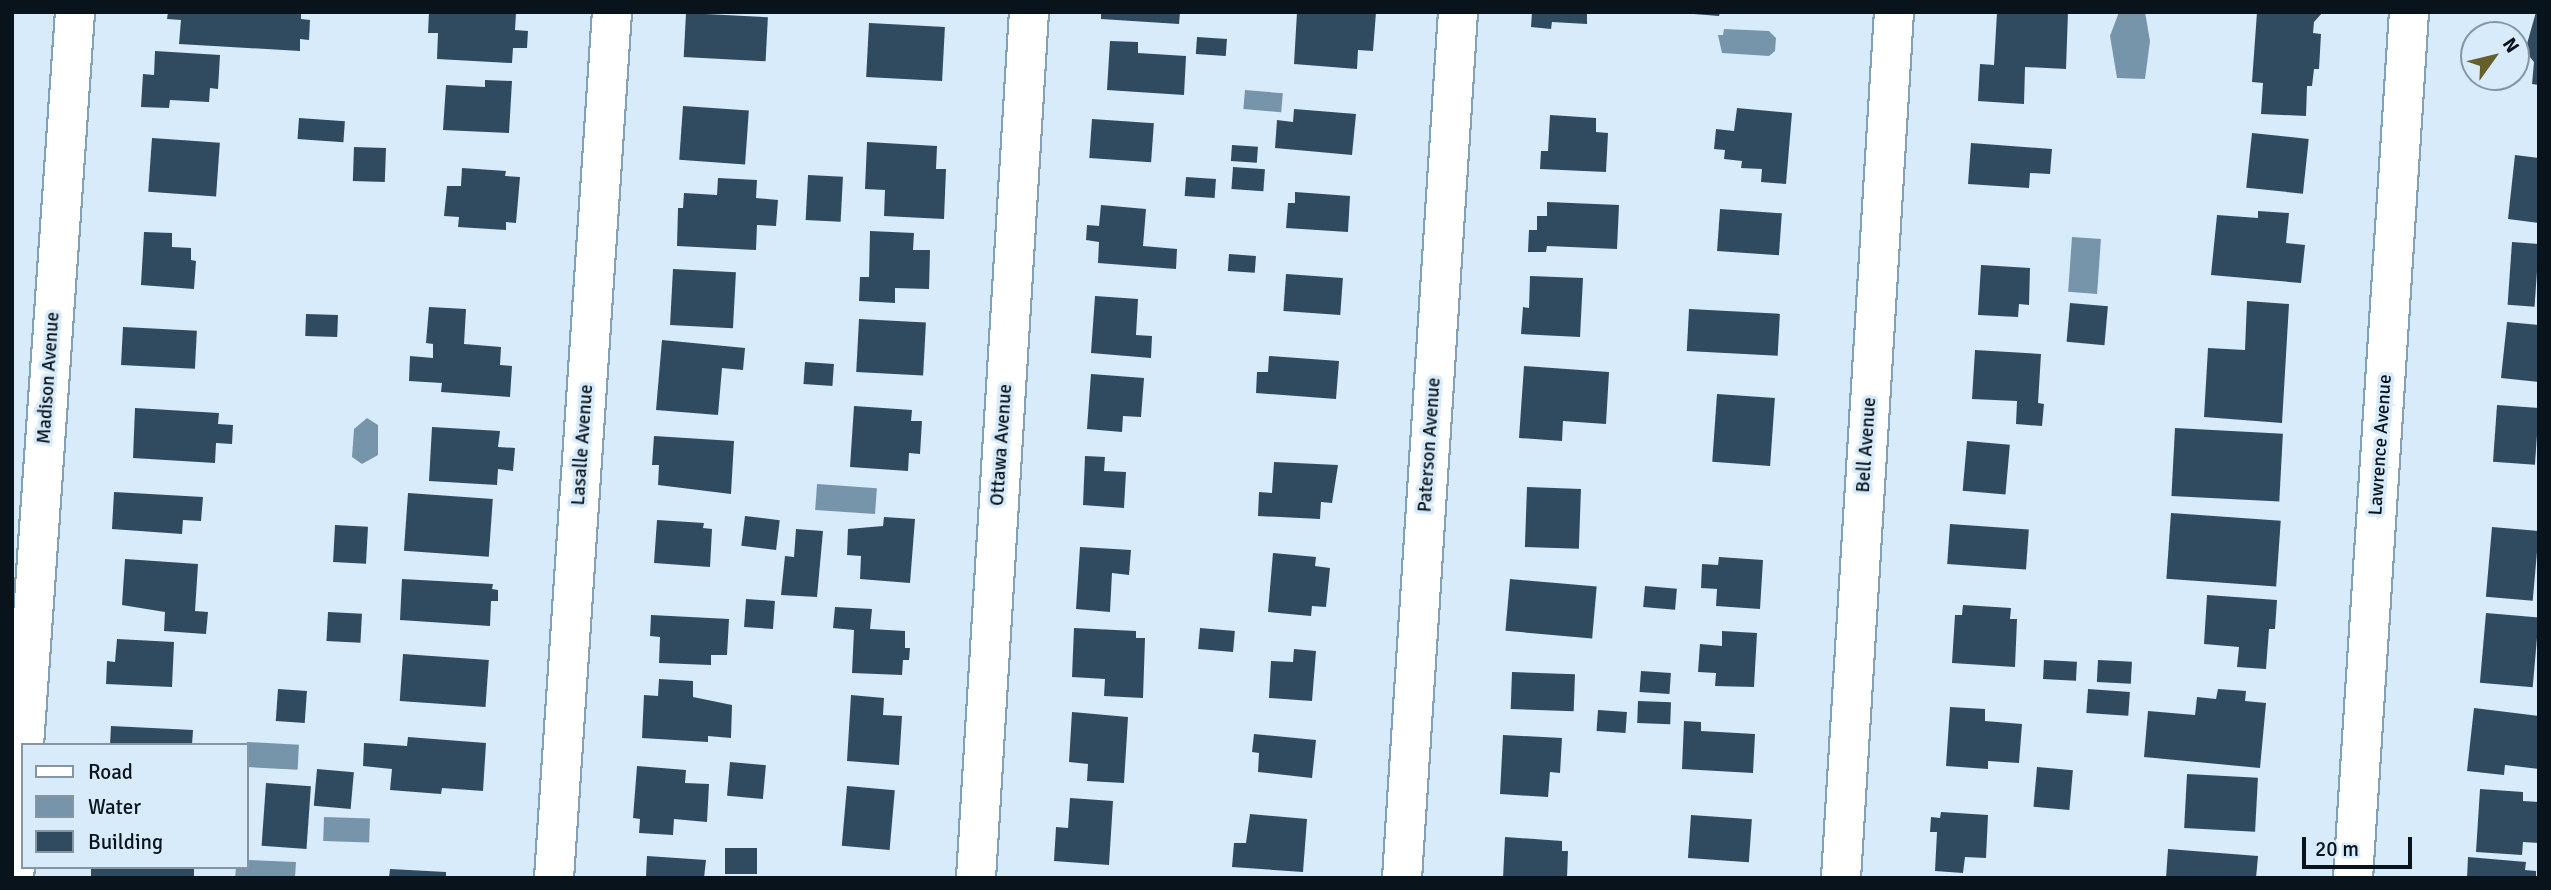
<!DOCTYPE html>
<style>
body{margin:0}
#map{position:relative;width:2551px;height:890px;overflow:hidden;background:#d8ebfa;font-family:Signika,sans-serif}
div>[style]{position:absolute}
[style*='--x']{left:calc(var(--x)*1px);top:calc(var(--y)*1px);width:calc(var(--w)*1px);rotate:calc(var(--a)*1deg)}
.water>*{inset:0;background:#7695ab;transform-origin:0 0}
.building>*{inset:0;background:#304b5f;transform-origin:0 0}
.roads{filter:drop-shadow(2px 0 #83a1b7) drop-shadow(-2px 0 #83a1b7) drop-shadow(0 2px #83a1b7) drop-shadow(0 -2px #83a1b7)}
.minor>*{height:38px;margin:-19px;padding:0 19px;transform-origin:19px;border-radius:19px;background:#fff}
span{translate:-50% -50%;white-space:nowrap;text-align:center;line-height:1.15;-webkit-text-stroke:7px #d8ebfa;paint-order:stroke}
.street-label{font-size:19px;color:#08131b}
.frame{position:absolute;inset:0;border:14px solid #08131b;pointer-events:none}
.legend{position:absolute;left:21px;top:743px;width:228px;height:126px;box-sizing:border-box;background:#d8ebfa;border:2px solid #8595a1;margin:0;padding:9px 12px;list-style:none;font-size:21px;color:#08131b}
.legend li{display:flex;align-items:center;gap:14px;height:35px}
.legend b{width:35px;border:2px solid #8595a1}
.north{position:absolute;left:2460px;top:21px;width:70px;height:70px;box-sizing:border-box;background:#d8ebfa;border:2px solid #8595a1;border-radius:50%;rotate:56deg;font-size:19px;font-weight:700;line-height:28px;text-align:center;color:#08131b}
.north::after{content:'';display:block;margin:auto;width:24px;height:32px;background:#655f2b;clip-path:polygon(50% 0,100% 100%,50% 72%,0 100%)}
.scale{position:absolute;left:2302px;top:837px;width:110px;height:32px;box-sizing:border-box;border:4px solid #08131b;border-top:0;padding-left:9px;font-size:21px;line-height:24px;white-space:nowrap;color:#08131b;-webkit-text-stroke:5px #d8ebfa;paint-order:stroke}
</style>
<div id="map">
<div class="water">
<i style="clip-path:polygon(2119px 12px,2145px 12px,2150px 41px,2145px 79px,2117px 78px,2110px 36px)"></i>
<i style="clip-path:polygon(1724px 29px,1769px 31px,1776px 38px,1775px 51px,1769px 56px,1722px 53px,1718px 35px,1723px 35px)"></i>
<i style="left:1245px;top:90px;width:38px;height:19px;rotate:5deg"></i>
<i style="left:2072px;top:237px;width:29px;height:55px;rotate:4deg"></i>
<i style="clip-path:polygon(367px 418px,378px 425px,378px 455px,362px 464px,352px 457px,354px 429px)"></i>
<i style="left:817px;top:484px;width:60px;height:26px;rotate:4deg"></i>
<i style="left:247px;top:742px;width:52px;height:25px;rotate:3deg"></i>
<i style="left:324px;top:817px;width:46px;height:24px;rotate:2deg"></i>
<i style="clip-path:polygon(247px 860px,296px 862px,295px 878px,235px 878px,236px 868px,247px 867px)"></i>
</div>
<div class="building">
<i style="clip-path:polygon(168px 12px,301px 12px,301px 19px,310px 20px,309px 40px,300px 39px,300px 51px,179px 44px,181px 20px,167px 19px)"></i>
<i style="clip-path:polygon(429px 12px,516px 13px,515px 30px,528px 31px,527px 48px,513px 48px,512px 63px,437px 59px,438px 33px,428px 33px)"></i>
<i style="clip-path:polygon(1101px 12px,1180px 12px,1179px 24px,1101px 19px)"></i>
<i style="clip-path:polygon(1297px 12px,1376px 12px,1373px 51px,1358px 50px,1357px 69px,1294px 64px)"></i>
<i style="clip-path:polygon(1532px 12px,1587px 12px,1587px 24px,1552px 22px,1551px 29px,1531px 27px)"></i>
<i style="clip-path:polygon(1695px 12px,1720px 12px,1719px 16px,1694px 14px)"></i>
<i style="clip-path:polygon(1997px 12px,2068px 12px,2066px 69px,2025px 67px,2024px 104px,1978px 101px,1980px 64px,1994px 65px)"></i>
<i style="clip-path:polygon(2257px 12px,2323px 12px,2314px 22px,2313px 33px,2321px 34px,2319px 69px,2314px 69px,2312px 86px,2307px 86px,2306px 116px,2261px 114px,2263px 83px,2252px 82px)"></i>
<i style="clip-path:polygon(2536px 12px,2539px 12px,2539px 85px,2532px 84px,2534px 62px,2525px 51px)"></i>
<i style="left:686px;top:13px;width:82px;height:44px;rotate:3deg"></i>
<i style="left:869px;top:23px;width:76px;height:54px;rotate:3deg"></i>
<i style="left:1197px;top:37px;width:30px;height:17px;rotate:4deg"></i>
<i style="clip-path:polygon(1110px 41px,1138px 42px,1138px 53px,1186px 56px,1184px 95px,1107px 90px)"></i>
<i style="clip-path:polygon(155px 51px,220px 55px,218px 89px,210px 88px,209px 102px,170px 100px,169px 108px,141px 107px,143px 74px,154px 75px)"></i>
<i style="clip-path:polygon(485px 80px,512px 81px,509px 133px,443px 130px,446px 85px,485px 87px)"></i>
<i style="left:683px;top:106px;width:66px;height:54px;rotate:4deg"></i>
<i style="clip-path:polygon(1737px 108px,1792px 113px,1786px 184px,1761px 182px,1762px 169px,1741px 168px,1742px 161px,1724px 159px,1725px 150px,1714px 149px,1716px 129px,1734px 131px)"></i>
<i style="clip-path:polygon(1294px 109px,1356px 114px,1352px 155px,1275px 148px,1277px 120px,1293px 122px)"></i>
<i style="clip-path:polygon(1550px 115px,1596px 118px,1596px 132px,1608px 133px,1606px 172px,1540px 169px,1541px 151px,1548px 151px)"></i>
<i style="left:299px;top:118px;width:46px;height:21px;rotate:4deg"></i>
<i style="left:1092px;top:119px;width:62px;height:39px;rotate:4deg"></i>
<i style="left:2252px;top:133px;width:57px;height:55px;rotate:6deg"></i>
<i style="left:152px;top:138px;width:68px;height:54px;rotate:4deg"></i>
<i style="clip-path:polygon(867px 142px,937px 146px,936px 169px,946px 169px,944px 219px,884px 216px,885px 190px,865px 189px)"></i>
<i style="clip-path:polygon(1971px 143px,2052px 149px,2050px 174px,2030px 173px,2029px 188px,1968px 184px)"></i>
<i style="left:1232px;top:145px;width:26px;height:16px;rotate:4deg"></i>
<i style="left:354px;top:147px;width:32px;height:34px;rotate:2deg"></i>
<i style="clip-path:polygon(2515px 155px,2539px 158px,2539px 223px,2508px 219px)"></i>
<i style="left:1233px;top:167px;width:32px;height:22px;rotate:4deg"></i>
<i style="clip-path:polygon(462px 168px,506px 171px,505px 176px,520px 177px,516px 223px,506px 222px,506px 230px,458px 227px,459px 217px,444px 216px,447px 186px,461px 186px)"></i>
<i style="left:808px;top:175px;width:35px;height:45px;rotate:3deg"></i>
<i style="left:1186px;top:177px;width:30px;height:19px;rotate:4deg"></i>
<i style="clip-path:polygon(718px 178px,757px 180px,756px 198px,778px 200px,776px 226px,757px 225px,756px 250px,677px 246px,678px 208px,683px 208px,684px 193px,717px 195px)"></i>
<i style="clip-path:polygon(1295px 192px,1350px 196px,1348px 232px,1286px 228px,1288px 203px,1295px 203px)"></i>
<i style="clip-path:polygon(1547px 202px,1619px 205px,1617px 249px,1547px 246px,1546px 252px,1528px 252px,1529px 230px,1537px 230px,1537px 216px,1547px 216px)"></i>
<i style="clip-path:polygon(1101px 205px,1146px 209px,1143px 246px,1177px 249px,1176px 269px,1098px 263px,1099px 242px,1086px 240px,1087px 225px,1099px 226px)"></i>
<i style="left:1720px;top:209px;width:62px;height:42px;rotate:4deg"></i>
<i style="clip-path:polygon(2258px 211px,2289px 213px,2286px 243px,2305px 245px,2301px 283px,2211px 275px,2217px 215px,2258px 218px)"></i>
<i style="clip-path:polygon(870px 231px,914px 233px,913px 250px,930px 250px,929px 289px,895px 288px,895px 303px,859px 301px,860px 277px,869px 277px)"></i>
<i style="clip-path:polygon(144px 232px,172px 233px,172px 247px,191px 248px,191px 260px,196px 261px,194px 289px,141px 285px)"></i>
<i style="left:2512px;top:242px;width:27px;height:63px;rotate:4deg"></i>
<i style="left:1229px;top:254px;width:27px;height:17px;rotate:4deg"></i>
<i style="clip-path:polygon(1981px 265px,2030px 268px,2029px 305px,2019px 304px,2018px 317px,1978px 315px)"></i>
<i style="left:673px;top:269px;width:63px;height:56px;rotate:3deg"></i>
<i style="left:1286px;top:274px;width:57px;height:37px;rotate:4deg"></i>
<i style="clip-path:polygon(1530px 276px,1583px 278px,1580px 337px,1521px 334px,1523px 307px,1529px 308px)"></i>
<i style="clip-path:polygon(1095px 296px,1138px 299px,1136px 335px,1152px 336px,1151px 358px,1091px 353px)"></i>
<i style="clip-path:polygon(2247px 301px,2289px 304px,2282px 423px,2204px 417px,2208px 348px,2245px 350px)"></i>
<i style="left:2070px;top:303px;width:38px;height:39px;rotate:5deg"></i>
<i style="clip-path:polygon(429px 307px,466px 309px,464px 344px,501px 347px,500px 365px,512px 366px,510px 397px,441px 392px,442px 383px,409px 381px,410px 356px,433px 358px,433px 344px,426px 343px)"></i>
<i style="left:1689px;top:309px;width:91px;height:42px;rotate:3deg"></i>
<i style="left:306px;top:314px;width:32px;height:22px;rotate:2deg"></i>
<i style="left:859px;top:319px;width:67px;height:53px;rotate:3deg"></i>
<i style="clip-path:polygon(2507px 322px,2539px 325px,2539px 382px,2501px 378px)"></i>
<i style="left:123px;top:327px;width:74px;height:38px;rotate:3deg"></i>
<i style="clip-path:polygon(662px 340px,745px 348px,743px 370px,722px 368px,718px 415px,656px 410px)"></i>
<i style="clip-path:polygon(1975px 350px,2041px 354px,2038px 403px,2044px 404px,2042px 426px,2016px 424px,2017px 401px,1972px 399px)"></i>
<i style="clip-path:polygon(1269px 356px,1339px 361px,1336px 399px,1256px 393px,1257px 372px,1268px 372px)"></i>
<i style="left:805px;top:362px;width:29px;height:22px;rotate:4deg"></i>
<i style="clip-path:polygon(1524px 366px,1609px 372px,1606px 424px,1563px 421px,1562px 441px,1519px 438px)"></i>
<i style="clip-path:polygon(1091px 374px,1144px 378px,1141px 417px,1123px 416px,1122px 432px,1087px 429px)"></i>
<i style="left:1717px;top:394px;width:58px;height:68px;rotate:4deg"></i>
<i style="left:2497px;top:405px;width:42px;height:57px;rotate:4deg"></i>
<i style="clip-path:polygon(854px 406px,912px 410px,911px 421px,922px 421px,920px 454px,909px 453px,908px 471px,850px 467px)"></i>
<i style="clip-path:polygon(135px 408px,219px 413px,218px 424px,233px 425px,232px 444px,216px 443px,215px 463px,133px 458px)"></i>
<i style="clip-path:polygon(432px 427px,500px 431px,498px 447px,515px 448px,513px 471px,498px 469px,497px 485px,429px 481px)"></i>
<i style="left:2175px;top:428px;width:108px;height:68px;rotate:3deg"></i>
<i style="clip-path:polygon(654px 436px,734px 441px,731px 494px,658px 485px,659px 465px,652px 465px)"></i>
<i style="left:1967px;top:441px;width:43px;height:50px;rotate:5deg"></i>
<i style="clip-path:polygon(1085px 456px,1105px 457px,1104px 471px,1126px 472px,1124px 508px,1083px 505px)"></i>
<i style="clip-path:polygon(1274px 462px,1338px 465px,1332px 503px,1321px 502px,1320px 519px,1258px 516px,1259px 492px,1272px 493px)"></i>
<i style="left:1527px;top:487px;width:54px;height:60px;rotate:2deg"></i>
<i style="clip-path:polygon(114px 492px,203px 497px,201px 521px,183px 520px,182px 534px,112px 529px)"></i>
<i style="left:408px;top:493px;width:85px;height:58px;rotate:4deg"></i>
<i style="left:2171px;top:513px;width:110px;height:66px;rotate:4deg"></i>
<i style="left:745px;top:516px;width:35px;height:30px;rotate:7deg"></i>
<i style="clip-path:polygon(884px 517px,915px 519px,910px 583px,860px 579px,861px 556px,847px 555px,848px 529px,883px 526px)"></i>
<i style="clip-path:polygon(657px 520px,704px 523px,703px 528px,712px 529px,710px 567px,654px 563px)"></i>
<i style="left:1950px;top:524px;width:79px;height:40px;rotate:4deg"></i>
<i style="left:335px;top:525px;width:33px;height:37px;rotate:3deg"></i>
<i style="left:2492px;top:527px;width:47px;height:70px;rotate:5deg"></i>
<i style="clip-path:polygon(796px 529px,823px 531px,817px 597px,781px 595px,785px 556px,794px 557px)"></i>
<i style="clip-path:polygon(1080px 547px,1131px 550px,1129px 575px,1112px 573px,1110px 612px,1076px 609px)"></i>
<i style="clip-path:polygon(1273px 553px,1316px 557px,1315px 566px,1330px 568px,1326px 607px,1312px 606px,1311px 616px,1268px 612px)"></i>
<i style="clip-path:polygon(1719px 557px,1763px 560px,1760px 609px,1716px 606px,1717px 589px,1701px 588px,1702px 564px,1718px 565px)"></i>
<i style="clip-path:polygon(125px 559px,198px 564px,195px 611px,208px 612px,206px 634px,164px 631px,165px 612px,122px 605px)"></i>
<i style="clip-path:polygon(402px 579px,493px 584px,492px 589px,498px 590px,498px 601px,491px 601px,490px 626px,400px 620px)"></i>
<i style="left:1510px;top:579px;width:87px;height:52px;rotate:5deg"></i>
<i style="left:1645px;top:586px;width:32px;height:21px;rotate:5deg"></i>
<i style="clip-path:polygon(2207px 595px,2277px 600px,2275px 629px,2269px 629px,2266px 669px,2237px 667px,2239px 647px,2204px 644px)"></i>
<i style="left:746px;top:599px;width:29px;height:28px;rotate:4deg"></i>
<i style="clip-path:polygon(1963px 605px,2011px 608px,2010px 619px,2017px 619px,2015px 667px,1952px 663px,1955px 615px,1962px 615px)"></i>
<i style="clip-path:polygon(835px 607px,872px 609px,870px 629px,905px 631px,905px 648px,910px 648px,909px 660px,903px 660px,902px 675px,852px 673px,854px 630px,833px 628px)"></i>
<i style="left:328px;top:612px;width:34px;height:29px;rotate:3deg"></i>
<i style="left:2486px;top:613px;width:53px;height:70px;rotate:5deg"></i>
<i style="clip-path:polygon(651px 615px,729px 619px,727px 655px,711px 655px,711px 665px,659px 663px,660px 637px,650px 636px)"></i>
<i style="clip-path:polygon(1074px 628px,1136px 631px,1136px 638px,1145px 638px,1143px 698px,1104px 696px,1105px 679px,1072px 677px)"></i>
<i style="left:1200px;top:628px;width:35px;height:21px;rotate:5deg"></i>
<i style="clip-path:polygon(1722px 631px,1757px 633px,1754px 687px,1715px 686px,1716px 673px,1698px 672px,1700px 644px,1722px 646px)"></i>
<i style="clip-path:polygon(117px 639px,174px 642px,172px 687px,106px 684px,107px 661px,115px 662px)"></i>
<i style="clip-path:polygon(1294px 649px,1316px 651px,1312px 701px,1269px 698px,1271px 661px,1293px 662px)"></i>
<i style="left:403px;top:654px;width:86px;height:47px;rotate:4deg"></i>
<i style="left:2044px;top:660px;width:33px;height:19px;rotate:3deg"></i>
<i style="left:2098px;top:660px;width:34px;height:22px;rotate:3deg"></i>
<i style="left:1641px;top:671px;width:30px;height:21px;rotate:4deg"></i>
<i style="left:1512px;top:672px;width:63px;height:37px;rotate:2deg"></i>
<i style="clip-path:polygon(659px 679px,693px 681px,693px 697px,732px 705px,731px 738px,708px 736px,708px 742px,642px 738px,644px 695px,658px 696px)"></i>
<i style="left:278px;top:689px;width:29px;height:32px;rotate:4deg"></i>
<i style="left:2088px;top:689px;width:42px;height:24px;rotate:4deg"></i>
<i style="clip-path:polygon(2218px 689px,2246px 691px,2245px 701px,2266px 703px,2260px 768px,2144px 757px,2148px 711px,2195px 715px,2197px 697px,2216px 699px)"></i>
<i style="clip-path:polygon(851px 695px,884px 698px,883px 715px,902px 716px,899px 765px,847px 761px)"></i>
<i style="left:1638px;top:701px;width:33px;height:22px;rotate:2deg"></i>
<i style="clip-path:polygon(1950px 707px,1985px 709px,1985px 721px,2022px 724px,2019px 763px,1988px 761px,1988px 769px,1946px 766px)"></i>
<i style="clip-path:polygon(2474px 708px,2539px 716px,2539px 769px,2505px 765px,2504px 775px,2467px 771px)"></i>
<i style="left:1598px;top:710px;width:29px;height:21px;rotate:4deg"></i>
<i style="clip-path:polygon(1072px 712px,1128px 717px,1124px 783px,1087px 781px,1088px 764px,1069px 762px)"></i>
<i style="clip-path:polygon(1684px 721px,1701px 722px,1701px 731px,1755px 734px,1753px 773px,1682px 769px)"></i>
<i style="clip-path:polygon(111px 726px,193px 730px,192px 745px,110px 745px)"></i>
<i style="clip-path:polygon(1254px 734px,1316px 740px,1312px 778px,1258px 772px,1259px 753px,1252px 752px)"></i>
<i style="clip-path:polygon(1503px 735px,1562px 738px,1560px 773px,1550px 772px,1548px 797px,1500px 794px)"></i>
<i style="clip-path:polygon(408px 737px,486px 743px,483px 791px,442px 788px,441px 794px,390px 790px,392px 769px,363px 766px,364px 743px,407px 746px)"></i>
<i style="left:730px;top:762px;width:36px;height:34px;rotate:5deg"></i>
<i style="clip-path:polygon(637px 766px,686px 770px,685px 783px,709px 784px,707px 822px,674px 819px,673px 835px,639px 833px,640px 819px,633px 818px)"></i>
<i style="left:2037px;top:767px;width:36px;height:40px;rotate:5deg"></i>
<i style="left:317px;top:769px;width:37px;height:37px;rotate:5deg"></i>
<i style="left:2187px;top:774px;width:71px;height:54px;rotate:3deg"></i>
<i style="left:266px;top:783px;width:45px;height:63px;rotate:4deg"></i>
<i style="left:847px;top:786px;width:48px;height:60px;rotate:5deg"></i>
<i style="clip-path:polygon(2480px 789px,2523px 792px,2523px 801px,2539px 802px,2539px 843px,2523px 842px,2522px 855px,2476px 852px)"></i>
<i style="clip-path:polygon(1070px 798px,1113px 801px,1109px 865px,1054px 861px,1056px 827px,1068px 828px)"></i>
<i style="clip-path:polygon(1941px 812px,1988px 815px,1986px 858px,1965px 857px,1963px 873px,1935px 871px,1937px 832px,1930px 832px,1931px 817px,1940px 818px)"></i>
<i style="clip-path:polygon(1250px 814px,1307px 819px,1303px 872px,1232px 867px,1234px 843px,1246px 843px)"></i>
<i style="left:1691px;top:815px;width:61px;height:43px;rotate:4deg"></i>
<i style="clip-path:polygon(1505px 837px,1562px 841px,1562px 851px,1568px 851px,1567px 878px,1503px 878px)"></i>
<i style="left:725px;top:848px;width:32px;height:26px"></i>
<i style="clip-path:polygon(2168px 849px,2258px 856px,2256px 878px,2166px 878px)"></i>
<i style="clip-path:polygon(647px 856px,706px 860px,704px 878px,630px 878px,646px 876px)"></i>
<i style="clip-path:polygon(2468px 857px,2526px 862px,2525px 870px,2536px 871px,2536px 878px,2467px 878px)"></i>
<i style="left:91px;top:867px;width:103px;height:11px"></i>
<i style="clip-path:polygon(390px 869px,446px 872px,446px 878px,389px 878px)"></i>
</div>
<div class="roads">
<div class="minor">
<i style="--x:24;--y:745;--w:735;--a:-86.02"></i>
<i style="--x:14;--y:878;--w:119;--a:-85.7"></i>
<i style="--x:554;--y:878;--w:868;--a:-86.17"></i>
<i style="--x:976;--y:878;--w:868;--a:-86.5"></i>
<i style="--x:1402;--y:878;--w:868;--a:-86.3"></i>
<i style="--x:1841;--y:878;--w:868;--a:-86.5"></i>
<i style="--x:2353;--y:878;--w:868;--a:-86.3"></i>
</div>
</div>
<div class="street-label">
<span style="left:49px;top:378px;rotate:-86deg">Madison Avenue</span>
<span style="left:583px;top:445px;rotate:-86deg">Lasalle Avenue</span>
<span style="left:1002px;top:445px;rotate:-86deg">Ottawa Avenue</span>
<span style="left:1430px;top:445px;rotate:-86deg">Paterson Avenue</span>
<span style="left:1867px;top:445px;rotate:-86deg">Bell Avenue</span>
<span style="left:2381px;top:445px;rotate:-86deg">Lawrence Avenue</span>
</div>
<div class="frame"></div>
<ul class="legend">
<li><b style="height:9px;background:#fff"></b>Road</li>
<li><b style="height:19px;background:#7695ab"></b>Water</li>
<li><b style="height:19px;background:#304b5f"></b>Building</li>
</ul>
<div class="north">N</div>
<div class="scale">20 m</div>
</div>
